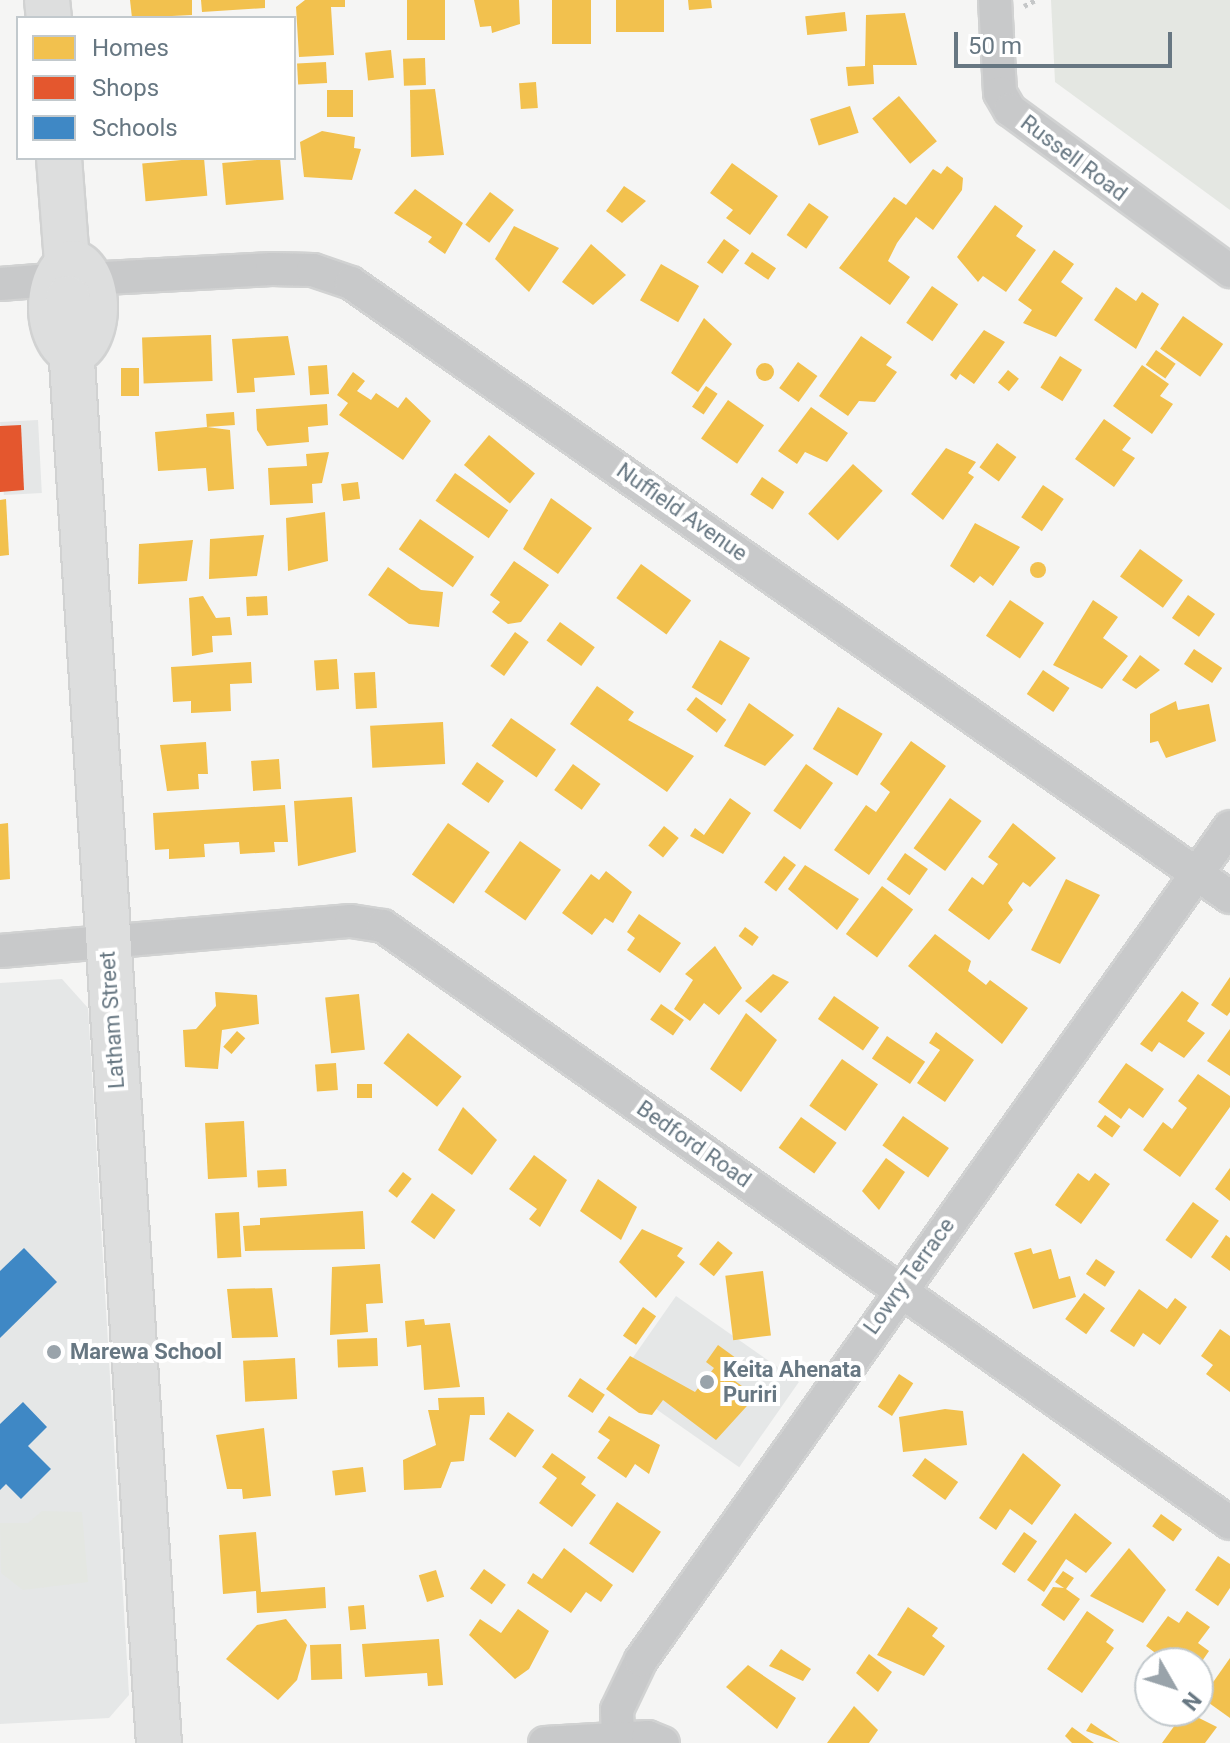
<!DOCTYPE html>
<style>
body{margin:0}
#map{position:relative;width:1230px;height:1743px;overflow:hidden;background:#f5f5f4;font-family:Roboto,sans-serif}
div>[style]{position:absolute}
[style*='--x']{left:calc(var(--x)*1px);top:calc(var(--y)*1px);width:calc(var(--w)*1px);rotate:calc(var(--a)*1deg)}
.built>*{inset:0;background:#e5e7e7;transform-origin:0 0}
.green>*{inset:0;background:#e4e7e2}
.homes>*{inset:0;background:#f2c14e;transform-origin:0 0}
.round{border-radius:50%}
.shops>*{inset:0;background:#e4572e}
.schools>*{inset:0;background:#3f88c5}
.path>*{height:5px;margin-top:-2.5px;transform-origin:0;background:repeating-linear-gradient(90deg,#c5c7c8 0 4px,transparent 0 8px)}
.roads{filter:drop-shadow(2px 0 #d1d2d2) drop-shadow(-2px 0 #d1d2d2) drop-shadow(0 2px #d1d2d2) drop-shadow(0 -2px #d1d2d2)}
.street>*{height:32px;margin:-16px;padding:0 16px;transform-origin:16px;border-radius:16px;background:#c8c9ca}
.secondary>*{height:44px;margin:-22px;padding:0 22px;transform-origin:22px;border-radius:22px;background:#dddede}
.secondary>.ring{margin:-22px;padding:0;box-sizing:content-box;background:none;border:44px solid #dddede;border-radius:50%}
.dots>*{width:22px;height:22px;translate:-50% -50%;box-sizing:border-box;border:4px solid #fff;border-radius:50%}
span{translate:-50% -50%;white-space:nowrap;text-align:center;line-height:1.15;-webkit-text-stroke:8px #fff;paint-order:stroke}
.street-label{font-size:22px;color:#677782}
.poi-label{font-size:22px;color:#677782;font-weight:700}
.left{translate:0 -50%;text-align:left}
.legend{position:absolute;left:16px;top:16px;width:280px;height:144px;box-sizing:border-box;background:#fff;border:2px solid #c2c9cd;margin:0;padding:10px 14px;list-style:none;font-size:24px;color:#677782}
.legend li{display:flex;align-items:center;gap:16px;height:40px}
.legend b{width:40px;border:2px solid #c2c9cd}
.north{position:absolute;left:1134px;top:1647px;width:80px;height:80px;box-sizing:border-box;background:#fff;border:2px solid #c2c9cd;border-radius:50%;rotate:129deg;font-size:22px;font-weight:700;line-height:32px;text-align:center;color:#677782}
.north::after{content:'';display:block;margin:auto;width:28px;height:36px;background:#99a3aa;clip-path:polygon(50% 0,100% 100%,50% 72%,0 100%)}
.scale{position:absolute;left:954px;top:32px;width:218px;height:36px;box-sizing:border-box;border:4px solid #677782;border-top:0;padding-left:10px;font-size:24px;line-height:28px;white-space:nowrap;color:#677782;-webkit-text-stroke:6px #fff;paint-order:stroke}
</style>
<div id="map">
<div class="built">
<i style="left:38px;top:420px;width:73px;height:38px;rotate:87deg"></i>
<i style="clip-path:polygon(62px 979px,88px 1008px,129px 1695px,109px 1718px,0 1724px,0 983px)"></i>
<i style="left:676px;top:1296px;width:150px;height:104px;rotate:35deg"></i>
</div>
<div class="green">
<i style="clip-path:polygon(1051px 0,1230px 0,1230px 210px,1055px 82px)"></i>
<i style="clip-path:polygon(42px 1511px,82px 1512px,88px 1582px,23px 1590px,1px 1573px,0 1523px,28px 1523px)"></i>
</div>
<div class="homes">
<i style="clip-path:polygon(130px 0,192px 0,192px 15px,132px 18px)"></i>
<i style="clip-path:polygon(201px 0,265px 0,265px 8px,202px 12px)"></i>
<i style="clip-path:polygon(305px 0,345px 0,345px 7px,331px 7px,334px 55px,299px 57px,296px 7px)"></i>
<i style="left:407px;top:0;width:38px;height:40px"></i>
<i style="clip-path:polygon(474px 0,519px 0,520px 24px,492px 33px,491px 26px,480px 27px)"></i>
<i style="left:552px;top:0;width:39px;height:44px"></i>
<i style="left:616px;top:0;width:48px;height:32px"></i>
<i style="clip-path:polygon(688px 0,711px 0,712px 8px,689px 10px)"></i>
<i style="left:845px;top:12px;width:19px;height:40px;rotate:84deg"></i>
<i style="clip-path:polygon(905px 13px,917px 65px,873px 65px,874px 84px,848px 86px,846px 67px,865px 66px,866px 15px)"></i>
<i style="left:391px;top:50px;width:28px;height:26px;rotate:84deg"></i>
<i style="left:425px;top:58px;width:27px;height:22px;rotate:88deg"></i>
<i style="left:326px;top:62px;width:21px;height:29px;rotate:87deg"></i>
<i style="left:536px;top:82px;width:26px;height:17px;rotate:86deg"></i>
<i style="clip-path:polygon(435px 89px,444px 155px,411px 157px,410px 90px)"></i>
<i style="left:327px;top:90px;width:26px;height:27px"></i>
<i style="left:899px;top:96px;width:59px;height:35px;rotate:50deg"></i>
<i style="left:850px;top:106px;width:28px;height:42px;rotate:72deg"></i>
<i style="clip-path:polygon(322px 131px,355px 137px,354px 148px,361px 149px,352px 180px,304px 177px,300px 142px)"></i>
<i style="left:204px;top:158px;width:38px;height:62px;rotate:85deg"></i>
<i style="left:280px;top:158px;width:42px;height:58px;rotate:85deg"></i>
<i style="clip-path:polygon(732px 163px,778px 196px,750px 235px,726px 218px,733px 210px,710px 193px)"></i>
<i style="clip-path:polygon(947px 166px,963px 178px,962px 190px,933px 230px,916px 217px,897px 243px,888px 261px,910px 277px,890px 305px,839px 268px,894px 197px,906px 205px,933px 169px,941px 174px)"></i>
<i style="clip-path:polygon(624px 186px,646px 201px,622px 223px,606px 211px)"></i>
<i style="clip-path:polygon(415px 189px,463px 223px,445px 254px,428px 242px,432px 237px,394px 213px)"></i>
<i style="left:490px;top:192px;width:30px;height:41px;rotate:37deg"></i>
<i style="left:809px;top:203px;width:24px;height:39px;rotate:35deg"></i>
<i style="clip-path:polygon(995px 205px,1023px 226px,1016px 236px,1036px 250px,1006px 292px,983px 276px,978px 282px,957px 257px)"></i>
<i style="clip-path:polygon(514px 226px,559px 248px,529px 292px,495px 259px)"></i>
<i style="left:724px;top:239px;width:19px;height:29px;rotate:36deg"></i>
<i style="clip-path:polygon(591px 244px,626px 275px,593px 305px,562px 282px)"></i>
<i style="clip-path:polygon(1054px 250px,1074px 264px,1061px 282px,1083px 298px,1056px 337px,1023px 323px,1032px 310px,1018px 300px)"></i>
<i style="left:752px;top:252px;width:29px;height:14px;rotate:34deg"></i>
<i style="left:661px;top:264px;width:44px;height:42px;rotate:30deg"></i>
<i style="left:932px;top:286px;width:32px;height:45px;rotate:35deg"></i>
<i style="clip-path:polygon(1116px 287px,1136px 301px,1142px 292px,1159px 304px,1136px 349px,1094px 320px)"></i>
<i style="left:1183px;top:316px;width:49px;height:40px;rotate:35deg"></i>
<i style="clip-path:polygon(704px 318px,732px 344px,698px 392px,671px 373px)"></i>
<i style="clip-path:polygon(984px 330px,1005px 342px,974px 384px,960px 374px,956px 380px,950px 375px)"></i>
<i style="left:211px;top:335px;width:46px;height:69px;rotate:88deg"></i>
<i style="clip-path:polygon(288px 336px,295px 375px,254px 378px,255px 392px,237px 393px,232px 339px)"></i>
<i style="clip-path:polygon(861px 336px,892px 357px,886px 365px,897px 372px,875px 402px,859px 401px,848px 416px,819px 396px)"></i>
<i style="left:1156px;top:350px;width:24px;height:18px;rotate:35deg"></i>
<i style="left:1060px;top:356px;width:26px;height:37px;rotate:32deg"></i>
<i style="left:798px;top:362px;width:24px;height:32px;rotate:36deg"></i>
<i class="round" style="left:756px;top:363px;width:18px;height:18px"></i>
<i style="left:327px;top:365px;width:29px;height:19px;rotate:86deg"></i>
<i style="clip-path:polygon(1142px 365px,1169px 384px,1160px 396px,1173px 404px,1152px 434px,1113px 406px)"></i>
<i style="left:121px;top:368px;width:18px;height:28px"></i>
<i style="left:1008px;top:370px;width:14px;height:16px;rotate:39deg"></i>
<i style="clip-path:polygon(353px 372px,365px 381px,357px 391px,371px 400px,376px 393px,398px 408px,406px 397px,431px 421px,403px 460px,339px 415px,348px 403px,337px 395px)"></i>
<i style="left:706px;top:386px;width:14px;height:25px;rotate:34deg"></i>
<i style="left:728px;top:400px;width:44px;height:47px;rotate:35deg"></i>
<i style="clip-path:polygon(327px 404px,328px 425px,308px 427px,309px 442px,267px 446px,257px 430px,256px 409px)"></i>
<i style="clip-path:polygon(811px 407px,848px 433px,827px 462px,805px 452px,797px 464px,778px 451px)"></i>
<i style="left:234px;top:412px;width:13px;height:28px;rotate:86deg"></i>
<i style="clip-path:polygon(1104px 419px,1131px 438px,1122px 450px,1135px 458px,1114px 487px,1075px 459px)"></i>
<i style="clip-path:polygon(207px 427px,230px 430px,234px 489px,208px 491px,206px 468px,158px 471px,155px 432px)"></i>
<i style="left:489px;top:435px;width:60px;height:39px;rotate:40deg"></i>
<i style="left:997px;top:443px;width:24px;height:30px;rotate:36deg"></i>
<i style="clip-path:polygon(946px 448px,976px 462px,968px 473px,974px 477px,943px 520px,911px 494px)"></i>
<i style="clip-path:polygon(329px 452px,322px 483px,312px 484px,313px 503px,270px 505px,268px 468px,307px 466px,306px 454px)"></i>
<i style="left:853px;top:464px;width:40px;height:67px;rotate:42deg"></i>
<i style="left:455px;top:473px;width:65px;height:34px;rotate:35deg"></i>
<i style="left:762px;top:477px;width:27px;height:21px;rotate:34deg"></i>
<i style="left:358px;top:482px;width:17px;height:17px;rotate:83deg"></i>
<i style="left:1043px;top:485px;width:25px;height:39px;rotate:34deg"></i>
<i style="clip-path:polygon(551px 498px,592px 528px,558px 574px,523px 549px)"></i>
<i style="clip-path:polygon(6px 499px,9px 555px,0 556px,0 500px)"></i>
<i style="clip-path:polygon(325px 512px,328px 561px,288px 571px,286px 518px)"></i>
<i style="left:420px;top:519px;width:66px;height:37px;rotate:35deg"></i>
<i style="clip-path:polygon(975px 523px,1020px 547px,993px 586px,980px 576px,974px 583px,950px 566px)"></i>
<i style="clip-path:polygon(264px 535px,257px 576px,209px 579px,210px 539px)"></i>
<i style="clip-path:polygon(193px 540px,187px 581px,138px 584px,139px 544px)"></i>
<i style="left:1140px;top:549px;width:53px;height:34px;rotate:36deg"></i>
<i style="clip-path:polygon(514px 561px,549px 585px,521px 622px,508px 624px,492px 612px,500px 602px,490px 595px)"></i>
<i class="round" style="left:1030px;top:562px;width:16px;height:16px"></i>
<i style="left:641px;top:564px;width:62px;height:42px;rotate:36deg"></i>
<i style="clip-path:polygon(388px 567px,421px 590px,443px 592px,439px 627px,409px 624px,368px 595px)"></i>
<i style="left:1188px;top:595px;width:33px;height:28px;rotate:35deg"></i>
<i style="clip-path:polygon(203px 596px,216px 618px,230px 617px,232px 635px,212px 636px,213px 652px,192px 656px,189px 598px)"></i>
<i style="left:267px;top:596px;width:19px;height:21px;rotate:87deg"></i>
<i style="left:1010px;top:600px;width:41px;height:43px;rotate:34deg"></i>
<i style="clip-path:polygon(1093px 600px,1118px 617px,1103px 638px,1128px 656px,1102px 689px,1053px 665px)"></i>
<i style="left:560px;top:622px;width:43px;height:23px;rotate:36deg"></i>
<i style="left:515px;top:632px;width:17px;height:42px;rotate:36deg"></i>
<i style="left:720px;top:640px;width:35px;height:55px;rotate:31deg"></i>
<i style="left:1194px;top:649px;width:34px;height:18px;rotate:34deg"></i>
<i style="clip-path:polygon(1140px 655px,1160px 670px,1136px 689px,1122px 680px)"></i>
<i style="left:337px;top:659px;width:30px;height:23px;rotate:86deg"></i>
<i style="clip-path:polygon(251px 662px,252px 683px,230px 684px,231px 711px,191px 713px,191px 701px,173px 702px,171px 667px)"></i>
<i style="left:1043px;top:670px;width:32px;height:29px;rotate:34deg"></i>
<i style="left:375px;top:672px;width:36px;height:21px;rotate:87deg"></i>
<i style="clip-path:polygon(597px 686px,634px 712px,628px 720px,694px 756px,667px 792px,570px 724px)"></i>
<i style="left:696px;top:697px;width:38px;height:16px;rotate:37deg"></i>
<i style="clip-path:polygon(1176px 701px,1178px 710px,1209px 704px,1216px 741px,1166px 758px,1158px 741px,1150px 743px,1150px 714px)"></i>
<i style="clip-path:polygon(749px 703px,794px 735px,765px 766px,724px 746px)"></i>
<i style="left:838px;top:707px;width:52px;height:49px;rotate:31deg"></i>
<i style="left:511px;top:718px;width:55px;height:34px;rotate:35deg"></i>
<i style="left:443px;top:722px;width:42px;height:73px;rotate:87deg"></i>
<i style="clip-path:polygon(911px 741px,946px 766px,869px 875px,834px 850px,866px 805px,876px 812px,890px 792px,880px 784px)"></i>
<i style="clip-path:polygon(206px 742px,208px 774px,198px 774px,199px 789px,167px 791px,160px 745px)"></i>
<i style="left:279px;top:759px;width:30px;height:28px;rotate:86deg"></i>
<i style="left:477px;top:762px;width:33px;height:27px;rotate:35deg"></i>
<i style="left:573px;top:764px;width:34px;height:32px;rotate:36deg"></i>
<i style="left:806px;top:764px;width:33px;height:57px;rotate:35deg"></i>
<i style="clip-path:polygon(352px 797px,356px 852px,298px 866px,294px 801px)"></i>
<i style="clip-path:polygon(730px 798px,751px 813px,723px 854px,690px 836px,695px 828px,704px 835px)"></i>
<i style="left:950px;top:798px;width:39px;height:62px;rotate:36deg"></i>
<i style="clip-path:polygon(285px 805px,288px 842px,274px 842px,275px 852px,240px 854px,239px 842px,204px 844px,205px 857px,169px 859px,169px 849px,155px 850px,153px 813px)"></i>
<i style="clip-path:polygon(8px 823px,10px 879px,0 880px,0 824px)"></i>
<i style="left:448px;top:823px;width:51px;height:63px;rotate:35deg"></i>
<i style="clip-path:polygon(1013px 823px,1056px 858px,1030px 887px,1023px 882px,1008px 903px,1013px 910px,989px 940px,948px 910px,972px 877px,983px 885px,998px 864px,988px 857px)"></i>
<i style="left:664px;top:826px;width:19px;height:25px;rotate:39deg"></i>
<i style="left:520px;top:841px;width:50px;height:62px;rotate:35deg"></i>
<i style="left:905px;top:853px;width:28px;height:32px;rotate:35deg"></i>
<i style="left:784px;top:856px;width:15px;height:33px;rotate:37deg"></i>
<i style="clip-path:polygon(805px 865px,859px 899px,837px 930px,788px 889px)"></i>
<i style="clip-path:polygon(606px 871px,632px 892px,613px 923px,605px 918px,592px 935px,562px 913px,591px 874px,599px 880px)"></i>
<i style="clip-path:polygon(1066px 879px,1100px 895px,1060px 964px,1031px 950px)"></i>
<i style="left:882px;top:886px;width:39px;height:60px;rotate:37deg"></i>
<i style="clip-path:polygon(639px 914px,681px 943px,660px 973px,627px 950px,635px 938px,627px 932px)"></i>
<i style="left:745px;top:927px;width:17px;height:11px;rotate:36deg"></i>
<i style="clip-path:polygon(935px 934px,971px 961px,968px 971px,986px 985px,990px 980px,1028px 1008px,1002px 1044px,908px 966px)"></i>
<i style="clip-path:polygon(715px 946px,742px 988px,719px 1015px,704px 1003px,690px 1021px,674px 1009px,693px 980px,685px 974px)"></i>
<i style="clip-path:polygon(773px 974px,789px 982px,761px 1013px,745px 1001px)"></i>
<i style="clip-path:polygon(1230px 977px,1230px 1012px,1227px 1016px,1211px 1005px)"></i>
<i style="clip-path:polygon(1182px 991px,1199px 1003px,1187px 1021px,1205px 1033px,1184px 1058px,1159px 1042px,1152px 1052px,1140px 1044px)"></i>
<i style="clip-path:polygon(215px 992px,257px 995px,259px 1024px,222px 1030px,218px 1069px,185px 1067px,183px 1030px,196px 1029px,216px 1006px)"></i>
<i style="left:359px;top:994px;width:56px;height:34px;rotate:84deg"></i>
<i style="left:834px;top:996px;width:55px;height:28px;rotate:35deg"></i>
<i style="left:661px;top:1004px;width:28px;height:19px;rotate:35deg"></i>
<i style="clip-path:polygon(746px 1013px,777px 1040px,741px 1092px,710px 1069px)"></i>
<i style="clip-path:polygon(1230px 1029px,1230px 1076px,1207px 1061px)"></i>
<i style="left:237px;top:1031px;width:11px;height:21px;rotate:41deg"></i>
<i style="clip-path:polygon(936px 1032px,974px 1060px,945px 1102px,917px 1083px,940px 1050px,929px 1043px)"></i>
<i style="left:408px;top:1033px;width:69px;height:39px;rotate:39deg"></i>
<i style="left:887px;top:1036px;width:46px;height:27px;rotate:34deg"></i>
<i style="left:842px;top:1059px;width:44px;height:57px;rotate:35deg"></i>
<i style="left:336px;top:1063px;width:27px;height:21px;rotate:86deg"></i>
<i style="clip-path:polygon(1126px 1063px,1164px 1089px,1143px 1118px,1129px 1108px,1121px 1119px,1098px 1102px)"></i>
<i style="clip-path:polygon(1198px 1074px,1230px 1096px,1230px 1107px,1180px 1177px,1143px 1150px,1163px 1122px,1172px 1129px,1187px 1108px,1178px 1101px)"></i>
<i style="left:357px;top:1084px;width:15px;height:14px"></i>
<i style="clip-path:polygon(463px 1107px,497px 1140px,472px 1175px,438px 1150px)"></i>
<i style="left:1105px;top:1115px;width:19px;height:14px;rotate:36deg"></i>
<i style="left:903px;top:1116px;width:56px;height:36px;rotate:35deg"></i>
<i style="left:801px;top:1117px;width:44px;height:38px;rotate:36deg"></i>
<i style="left:244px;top:1121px;width:56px;height:39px;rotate:87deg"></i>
<i style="clip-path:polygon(534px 1155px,567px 1180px,540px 1227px,529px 1219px,537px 1209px,509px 1189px)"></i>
<i style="clip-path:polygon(886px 1158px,905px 1172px,879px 1210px,862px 1191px)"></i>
<i style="clip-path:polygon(1230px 1168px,1230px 1201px,1215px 1189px)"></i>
<i style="left:286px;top:1169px;width:17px;height:29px;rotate:87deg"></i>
<i style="left:403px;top:1172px;width:11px;height:24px;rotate:38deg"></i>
<i style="clip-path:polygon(1078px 1173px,1089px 1181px,1095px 1173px,1110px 1184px,1081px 1224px,1055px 1205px)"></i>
<i style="clip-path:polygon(598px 1179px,637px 1207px,621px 1240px,580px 1211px)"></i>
<i style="left:432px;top:1193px;width:29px;height:36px;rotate:36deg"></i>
<i style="left:1193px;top:1202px;width:32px;height:47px;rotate:36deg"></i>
<i style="clip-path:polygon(363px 1211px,365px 1249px,245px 1251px,243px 1226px,260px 1225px,260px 1218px)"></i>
<i style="left:239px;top:1212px;width:45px;height:24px;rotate:87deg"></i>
<i style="clip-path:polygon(642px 1229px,683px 1248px,677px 1256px,685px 1262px,656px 1298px,619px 1262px)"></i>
<i style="clip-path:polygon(1226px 1235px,1230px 1238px,1230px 1271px,1211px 1257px)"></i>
<i style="left:718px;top:1241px;width:19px;height:30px;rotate:39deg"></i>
<i style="clip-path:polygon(1031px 1248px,1033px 1254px,1051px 1249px,1059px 1279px,1070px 1276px,1076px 1297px,1033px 1309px,1014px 1253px)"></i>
<i style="left:1096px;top:1259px;width:23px;height:18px;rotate:34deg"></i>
<i style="clip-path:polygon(380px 1264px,383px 1303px,366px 1304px,368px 1332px,330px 1335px,332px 1267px)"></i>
<i style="left:763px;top:1271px;width:65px;height:38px;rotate:83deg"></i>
<i style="clip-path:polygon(272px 1288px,278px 1337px,232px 1338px,227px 1289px)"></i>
<i style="clip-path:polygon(1139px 1289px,1167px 1309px,1175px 1298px,1187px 1307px,1160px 1345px,1143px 1333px,1134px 1347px,1110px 1331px)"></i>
<i style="left:1084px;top:1293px;width:26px;height:32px;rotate:36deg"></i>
<i style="left:643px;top:1307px;width:16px;height:35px;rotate:35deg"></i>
<i style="clip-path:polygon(424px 1319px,425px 1325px,450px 1323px,460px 1387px,424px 1390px,421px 1345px,407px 1347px,405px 1321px)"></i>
<i style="clip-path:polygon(1220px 1329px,1230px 1336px,1230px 1392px,1206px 1374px,1213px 1365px,1201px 1356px)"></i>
<i style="left:377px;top:1338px;width:28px;height:40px;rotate:88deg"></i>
<i style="clip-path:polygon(718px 1345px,740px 1361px,728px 1376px,756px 1396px,716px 1440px,663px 1400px,652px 1415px,639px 1413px,606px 1389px,630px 1356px,695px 1392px,714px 1368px,706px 1362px)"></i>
<i style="left:295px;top:1358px;width:41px;height:52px;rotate:87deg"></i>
<i style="left:899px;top:1374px;width:17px;height:39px;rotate:33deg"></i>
<i style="left:580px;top:1378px;width:30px;height:22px;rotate:34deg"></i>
<i style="clip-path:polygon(484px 1397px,485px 1415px,470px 1415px,464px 1461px,451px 1462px,441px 1488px,404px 1490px,403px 1460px,436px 1445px,428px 1410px,439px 1410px,438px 1398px)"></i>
<i style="clip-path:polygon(945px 1409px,963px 1411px,967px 1445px,903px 1452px,899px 1417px)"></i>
<i style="left:508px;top:1412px;width:32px;height:33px;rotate:35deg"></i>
<i style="clip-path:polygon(609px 1416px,660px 1445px,649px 1474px,635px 1464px,626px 1478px,597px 1458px,610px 1440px,598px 1432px)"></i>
<i style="clip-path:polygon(264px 1428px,271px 1496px,243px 1499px,242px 1489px,227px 1489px,216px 1435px)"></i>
<i style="clip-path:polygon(552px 1453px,586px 1477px,581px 1484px,596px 1495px,572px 1527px,539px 1503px,557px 1478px,542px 1467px)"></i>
<i style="clip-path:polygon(1023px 1453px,1061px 1485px,1032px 1525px,1010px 1509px,996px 1530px,979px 1518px)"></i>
<i style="left:925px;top:1458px;width:41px;height:22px;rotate:36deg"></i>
<i style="left:363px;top:1467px;width:25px;height:31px;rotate:83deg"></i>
<i style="left:617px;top:1502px;width:53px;height:50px;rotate:34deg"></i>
<i style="clip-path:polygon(1075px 1513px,1112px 1543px,1086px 1573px,1066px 1559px,1044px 1592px,1027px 1580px)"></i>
<i style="left:1161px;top:1514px;width:26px;height:15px;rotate:36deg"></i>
<i style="clip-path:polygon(256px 1532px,261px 1592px,325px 1587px,326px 1608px,257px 1613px,256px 1591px,223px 1594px,219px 1535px)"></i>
<i style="left:1024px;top:1532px;width:16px;height:39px;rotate:35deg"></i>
<i style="clip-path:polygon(564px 1548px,613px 1585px,601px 1602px,586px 1592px,571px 1613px,527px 1583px,533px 1573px,542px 1579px)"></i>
<i style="clip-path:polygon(1129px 1548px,1166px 1590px,1143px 1623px,1090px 1596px)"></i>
<i style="clip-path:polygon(1218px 1556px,1230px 1564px,1230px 1588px,1218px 1606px,1195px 1590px)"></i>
<i style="left:484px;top:1569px;width:27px;height:24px;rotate:36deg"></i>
<i style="left:436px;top:1570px;width:28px;height:18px;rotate:73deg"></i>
<i style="clip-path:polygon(1063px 1571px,1074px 1578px,1066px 1589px,1080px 1599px,1064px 1621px,1041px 1605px,1053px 1587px,1064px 1588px,1055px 1582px)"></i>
<i style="left:364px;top:1605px;width:24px;height:16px;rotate:85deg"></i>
<i style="clip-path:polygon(908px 1607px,938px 1628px,932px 1636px,945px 1646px,924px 1676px,877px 1655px)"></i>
<i style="clip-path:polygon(518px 1609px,549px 1631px,529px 1669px,515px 1679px,469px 1635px,480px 1619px,501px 1633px)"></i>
<i style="clip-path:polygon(1087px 1611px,1114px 1630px,1106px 1642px,1114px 1648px,1082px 1693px,1047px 1669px)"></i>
<i style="clip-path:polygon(1187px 1611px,1210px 1627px,1198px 1643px,1209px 1651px,1198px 1667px,1169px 1663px,1146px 1646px,1168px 1616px,1179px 1623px)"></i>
<i style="clip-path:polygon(286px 1619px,307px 1645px,297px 1680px,278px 1700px,226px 1659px,257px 1625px)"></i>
<i style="clip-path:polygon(439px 1639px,443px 1685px,428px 1686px,427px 1673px,365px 1677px,362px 1644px)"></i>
<i style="left:341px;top:1644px;width:35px;height:31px;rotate:88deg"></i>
<i style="clip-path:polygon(781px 1649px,811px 1669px,803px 1681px,769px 1666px)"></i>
<i style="clip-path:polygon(869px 1654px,892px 1672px,878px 1692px,856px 1673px)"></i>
<i style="clip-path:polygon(1230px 1658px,1230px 1718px,1202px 1698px)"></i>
<i style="clip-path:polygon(748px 1665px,796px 1698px,777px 1729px,726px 1687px)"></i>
<i style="clip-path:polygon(854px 1706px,878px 1730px,869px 1743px,827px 1743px)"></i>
<i style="clip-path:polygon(1185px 1711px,1217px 1727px,1205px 1743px,1162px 1743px)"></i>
<i style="clip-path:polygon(1091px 1723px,1120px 1743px,1086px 1731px)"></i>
<i style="clip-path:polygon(1072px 1727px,1094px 1743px,1072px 1743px,1065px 1736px)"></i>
</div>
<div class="shops">
<i style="clip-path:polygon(21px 425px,24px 490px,0 492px,0 426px)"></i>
</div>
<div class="schools">
<i style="clip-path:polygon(24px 1248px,57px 1282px,0 1338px,0 1271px)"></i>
<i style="clip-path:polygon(23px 1402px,47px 1427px,28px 1446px,51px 1469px,21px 1499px,6px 1484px,0 1490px,0 1424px)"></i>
</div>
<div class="path">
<i style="--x:1024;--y:6;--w:13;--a:-27"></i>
</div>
<div class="roads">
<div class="street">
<i style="--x:995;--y:0;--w:93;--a:86.9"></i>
<i style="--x:1000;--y:93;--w:20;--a:60"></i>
<i style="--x:1010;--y:110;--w:273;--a:36.2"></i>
<i style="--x:86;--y:279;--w:186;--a:-3.1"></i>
<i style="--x:272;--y:269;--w:41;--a:1.4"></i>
<i style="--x:313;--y:270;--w:40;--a:18.9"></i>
<i style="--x:351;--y:283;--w:1072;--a:34.94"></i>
<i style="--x:0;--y:284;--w:51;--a:-4.5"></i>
<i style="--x:0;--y:951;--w:352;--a:-4.9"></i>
<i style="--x:351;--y:921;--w:32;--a:9"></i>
<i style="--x:383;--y:926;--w:1036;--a:35.18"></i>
<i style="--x:618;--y:1738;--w:28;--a:-92"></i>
<i style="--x:617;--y:1710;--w:55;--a:-64.4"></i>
<i style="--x:641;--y:1660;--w:1020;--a:-54.74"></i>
<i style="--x:545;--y:1743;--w:103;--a:-3.3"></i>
<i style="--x:648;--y:1737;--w:16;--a:22"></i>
</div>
<div class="secondary">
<i style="--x:47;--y:0;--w:18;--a:84"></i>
<i style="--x:59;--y:158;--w:104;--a:85.6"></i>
<i class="ring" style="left:51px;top:263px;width:-10px;height:-10px"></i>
<i style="--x:68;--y:298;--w:1448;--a:86.4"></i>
</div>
</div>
<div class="dots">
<i style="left:54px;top:1352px;background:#99a3aa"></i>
<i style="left:707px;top:1382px;background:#99a3aa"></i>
</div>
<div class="street-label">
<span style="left:1074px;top:158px;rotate:37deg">Russell Road</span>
<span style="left:682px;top:512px;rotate:35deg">Nuffield Avenue</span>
<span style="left:112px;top:1020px;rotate:-94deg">Latham Street</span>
<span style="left:694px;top:1144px;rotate:35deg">Bedford Road</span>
<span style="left:909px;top:1276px;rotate:-54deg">Lowry Terrace</span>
</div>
<div class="poi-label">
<span class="left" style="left:70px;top:1352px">Marewa School</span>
<span class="left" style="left:723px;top:1382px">Keita Ahenata<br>Puriri</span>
</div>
<ul class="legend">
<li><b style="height:22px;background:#f2c14e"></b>Homes</li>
<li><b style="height:22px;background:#e4572e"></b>Shops</li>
<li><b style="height:22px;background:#3f88c5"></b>Schools</li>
</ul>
<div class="north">N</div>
<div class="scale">50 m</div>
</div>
